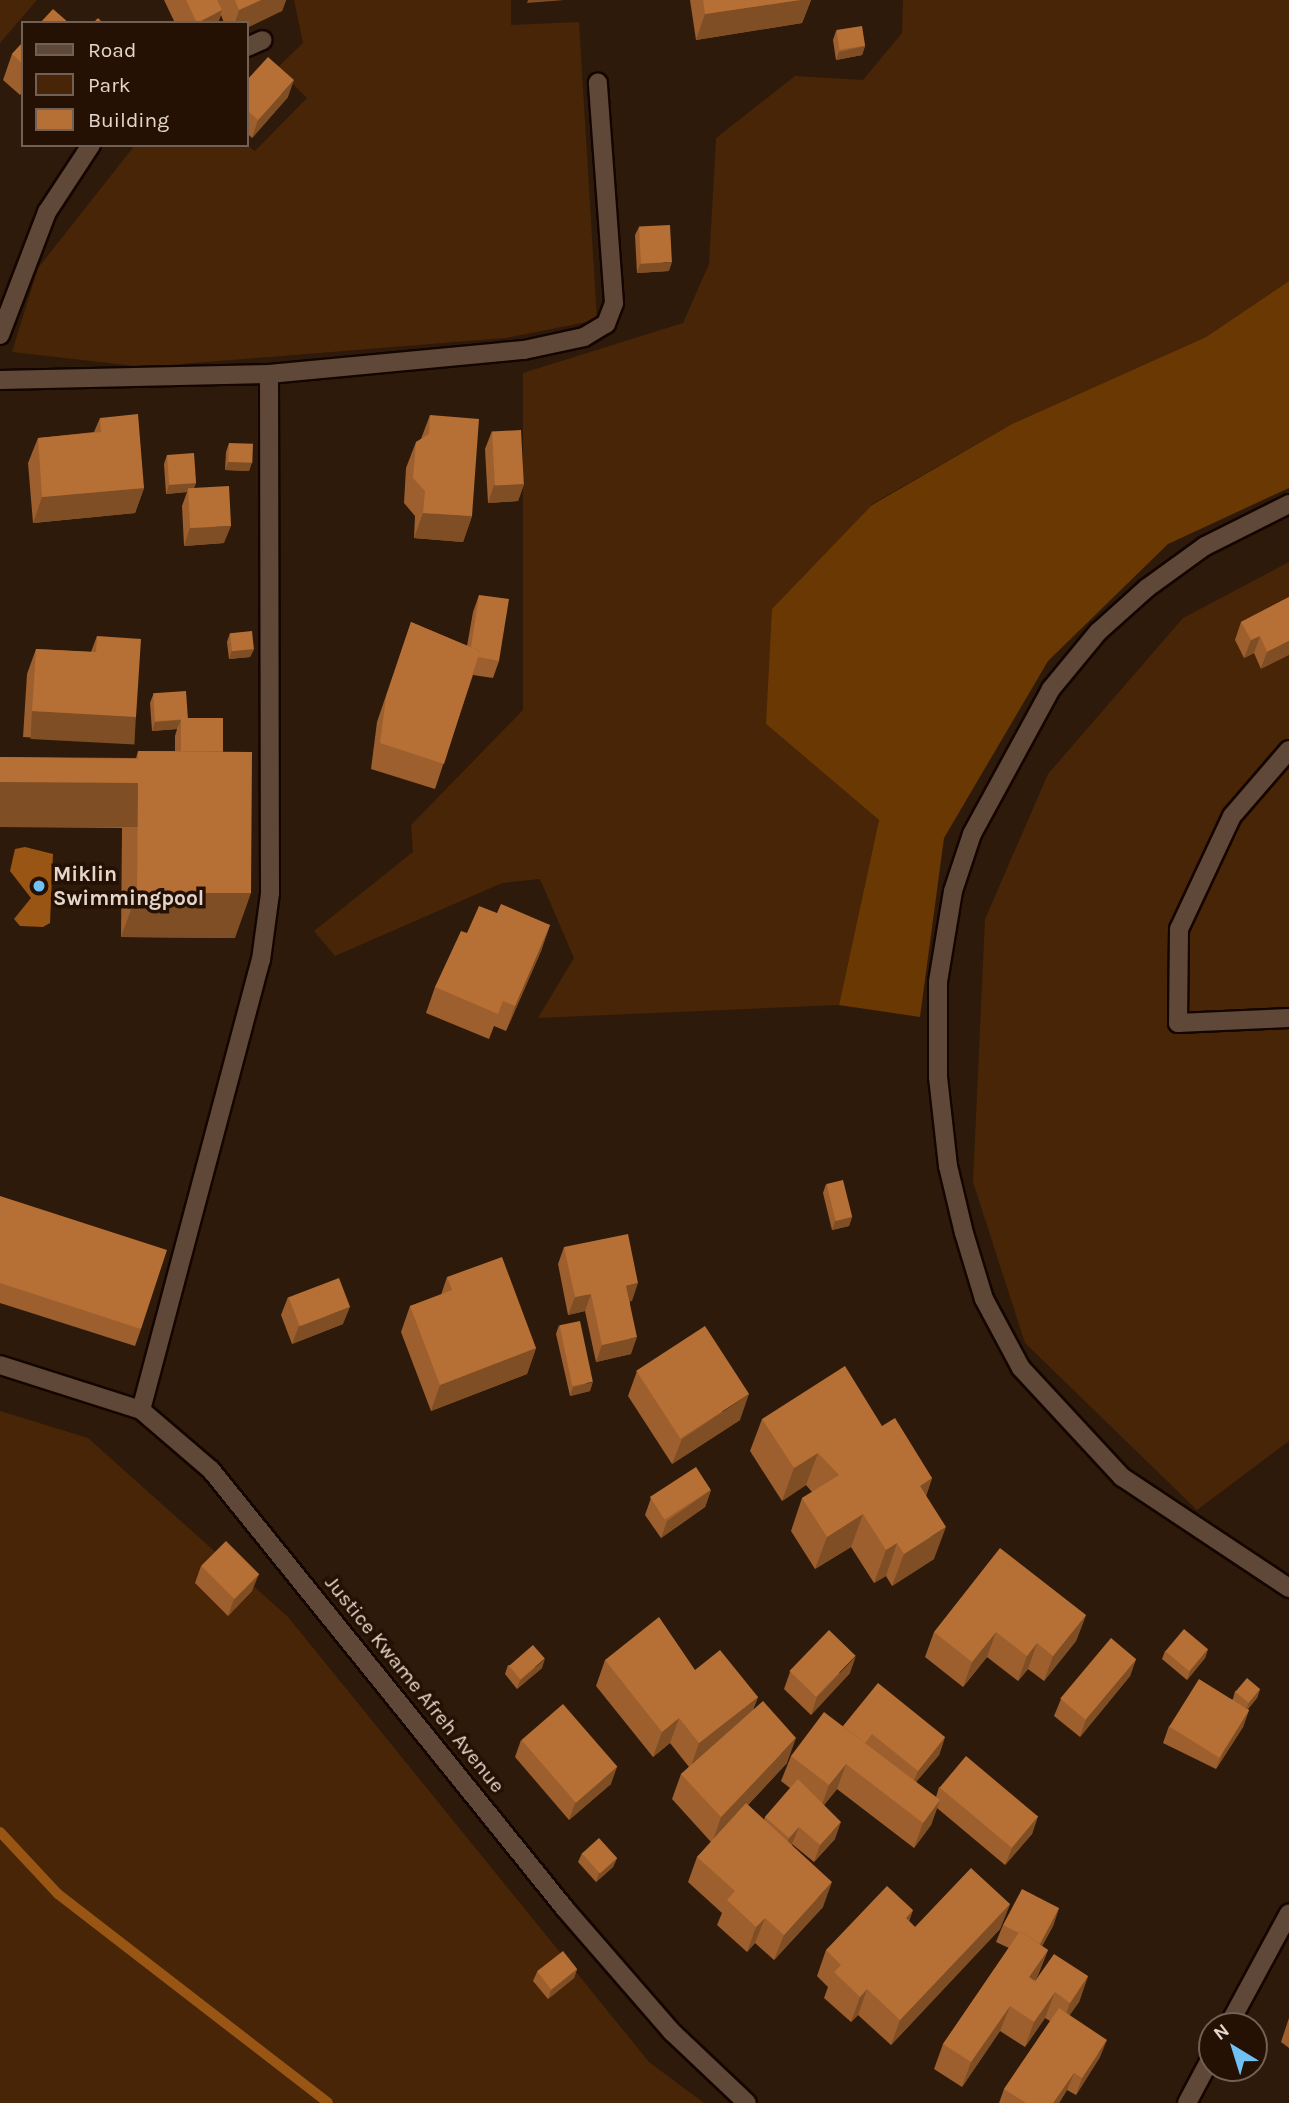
<!DOCTYPE html>
<style>
body{margin:0}
#map{position:relative;width:1289px;height:2103px;overflow:hidden;background:#2e1a0a;font-family:Karla,sans-serif}
div>[style]{position:absolute}
[style*='--x']{left:calc(var(--x)*1px);top:calc(var(--y)*1px);width:calc(var(--w)*1px);rotate:calc(var(--a)*1deg)}
.green>*{inset:0;background:#482506}
.forest>*{inset:0;background:#6a3803}
.water>*{inset:0;background:#995513}
.stream>*{height:10px;margin:-5px;padding:0 5px;transform-origin:5px;border-radius:5px;background:#995513}
.roads{filter:drop-shadow(2px 0 #150500) drop-shadow(-2px 0 #150500) drop-shadow(0 2px #150500) drop-shadow(0 -2px #150500)}
.street>*{height:18px;margin:-9px;padding:0 9px;transform-origin:9px;border-radius:9px;background:#5f4837}
.wall>*{inset:0;background:#9d5f2d}
.shaded-wall>*{inset:0;background:#7f4e24;transform-origin:0 0}
.building>*{inset:0;background:#b66f34;transform-origin:0 0}
.dots>*{width:19px;height:19px;translate:-50% -50%;box-sizing:border-box;border:4px solid #241103;border-radius:50%}
span{translate:-50% -50%;white-space:nowrap;text-align:center;line-height:1.15;-webkit-text-stroke:7px #241103;paint-order:stroke}
.poi-label{font-size:21px;color:#e4d6cc;font-weight:700}
.left{translate:0 -50%;text-align:left}
.street-label{font-size:21px;color:#e4d6cc}
.legend{position:absolute;left:21px;top:21px;width:228px;height:126px;box-sizing:border-box;background:#241103;border:2px solid #716053;margin:0;padding:9px 12px;list-style:none;font-size:21px;color:#e4d6cc}
.legend li{display:flex;align-items:center;gap:14px;height:35px}
.legend b{width:35px;border:2px solid #716053}
.north{position:absolute;left:1198px;top:2012px;width:70px;height:70px;box-sizing:border-box;background:#241103;border:2px solid #716053;border-radius:50%;rotate:322deg;font-size:19px;font-weight:700;line-height:28px;text-align:center;color:#e4d6cc}
.north::after{content:'';display:block;margin:auto;width:24px;height:32px;background:#71c1f4;clip-path:polygon(50% 0,100% 100%,50% 72%,0 100%)}
</style>
<div id="map">
<div class="green">
<i style="clip-path:polygon(0 0,37px 0,0 43px)"></i>
<i style="clip-path:polygon(294px 0,511px 0,511px 25px,579px 22px,597px 320px,505px 338px,144px 367px,12px 352px,38px 268px,135px 145px,247px 145px,255px 151px,307px 98px,277px 68px,303px 43px)"></i>
<i style="clip-path:polygon(903px 0,1289px 0,1289px 281px,1206px 337px,1012px 424px,872px 504px,766px 724px,879px 820px,839px 1005px,538px 1018px,574px 958px,540px 879px,502px 883px,335px 956px,314px 931px,413px 852px,411px 825px,523px 710px,523px 373px,683px 323px,709px 264px,716px 138px,795px 76px,863px 80px,902px 33px)"></i>
<i style="clip-path:polygon(1289px 562px,1289px 1441px,1197px 1510px,1025px 1343px,973px 1182px,985px 919px,1048px 774px,1183px 618px)"></i>
<i style="clip-path:polygon(0 1411px,88px 1438px,288px 1617px,649px 2062px,704px 2103px,0 2103px)"></i>
</div>
<div class="forest">
<i style="clip-path:polygon(1289px 281px,1289px 488px,1168px 544px,1048px 661px,944px 838px,920px 1017px,839px 1005px,879px 820px,766px 724px,772px 609px,872px 505px,1012px 424px,1206px 337px)"></i>
</div>
<div class="water">
<i style="clip-path:polygon(25px 847px,53px 854px,50px 923px,43px 927px,20px 926px,14px 919px,31px 898px,10px 871px,15px 849px)"></i>
</div>
<div class="stream">
<i style="--x:0;--y:1832;--w:85;--a:46.9"></i>
<i style="--x:58;--y:1894;--w:341;--a:37.7"></i>
</div>
<div class="roads">
<div class="street">
<i style="--x:247;--y:47;--w:17;--a:-24"></i>
<i style="--x:0;--y:335;--w:132;--a:-69.1"></i>
<i style="--x:47;--y:212;--w:80;--a:-56.7"></i>
<i style="--x:0;--y:380;--w:269;--a:-1.3"></i>
<i style="--x:269;--y:374;--w:256;--a:-5.4"></i>
<i style="--x:524;--y:350;--w:61;--a:-12.2"></i>
<i style="--x:584;--y:337;--w:26;--a:-31"></i>
<i style="--x:606;--y:324;--w:22;--a:-69"></i>
<i style="--x:614;--y:303;--w:221;--a:-94.2"></i>
<i style="--x:1289;--y:504;--w:94;--a:153.4"></i>
<i style="--x:1205;--y:546;--w:72;--a:144.1"></i>
<i style="--x:1147;--y:588;--w:66;--a:138.1"></i>
<i style="--x:1098;--y:632;--w:74;--a:129.5"></i>
<i style="--x:1051;--y:689;--w:165;--a:118.6"></i>
<i style="--x:972;--y:834;--w:60;--a:108.4"></i>
<i style="--x:953;--y:891;--w:92;--a:99.4"></i>
<i style="--x:938;--y:982;--w:95;--a:90"></i>
<i style="--x:938;--y:1077;--w:90;--a:83.6"></i>
<i style="--x:948;--y:1166;--w:69;--a:76.6"></i>
<i style="--x:964;--y:1233;--w:69;--a:73.1"></i>
<i style="--x:984;--y:1299;--w:78;--a:61.8"></i>
<i style="--x:1021;--y:1368;--w:149;--a:47.2"></i>
<i style="--x:1122;--y:1477;--w:201;--a:33.6"></i>
<i style="--x:1289;--y:750;--w:87;--a:130.8"></i>
<i style="--x:1232;--y:816;--w:125;--a:115.1"></i>
<i style="--x:1179;--y:929;--w:94;--a:90.6"></i>
<i style="--x:1178;--y:1023;--w:111;--a:-2.6"></i>
<i style="--x:0;--y:1365;--w:148;--a:17.7"></i>
<i style="--x:141;--y:1410;--w:92;--a:40.6"></i>
<i style="--x:211;--y:1470;--w:565;--a:51.1"></i>
<i style="--x:566;--y:1910;--w:162;--a:49"></i>
<i style="--x:672;--y:2032;--w:103;--a:43.4"></i>
<i style="--x:141;--y:1410;--w:466;--a:-75.1"></i>
<i style="--x:261;--y:960;--w:68;--a:-82.3"></i>
<i style="--x:270;--y:893;--w:519;--a:-90.11"></i>
<i style="--x:1228;--y:2026;--w:128;--a:-61.6"></i>
<i style="--x:1187;--y:2103;--w:53;--a:-62"></i>
</div>
</div>
<div class="wall">
<i style="clip-path:polygon(164px 0,286px 0,282px 11px,247px 23px,224px 23px,221px 15px,218px 23px,175px 23px)"></i>
<i style="clip-path:polygon(690px 0,811px 0,802px 23px,696px 40px)"></i>
<i style="clip-path:polygon(836px 31px,865px 46px,862px 55px,836px 60px,833px 40px)"></i>
<i style="clip-path:polygon(23px 42px,23px 91px,20px 95px,3px 80px,12px 54px)"></i>
<i style="clip-path:polygon(247px 80px,288px 97px,252px 138px,247px 133px)"></i>
<i style="clip-path:polygon(639px 227px,669px 271px,637px 273px,635px 235px)"></i>
<i style="clip-path:polygon(430px 415px,472px 516px,463px 542px,414px 538px,415px 516px,404px 503px,406px 468px,416px 442px,421px 439px)"></i>
<i style="clip-path:polygon(100px 418px,144px 488px,135px 513px,33px 523px,28px 463px,38px 438px,94px 432px)"></i>
<i style="clip-path:polygon(492px 431px,524px 484px,518px 501px,488px 503px,485px 449px)"></i>
<i style="clip-path:polygon(229px 443px,252px 462px,249px 471px,225px 470px,226px 452px)"></i>
<i style="clip-path:polygon(167px 455px,196px 483px,194px 488px,224px 543px,184px 546px,182px 506px,187px 492px,166px 494px,164px 464px)"></i>
<i style="clip-path:polygon(479px 595px,499px 661px,493px 678px,473px 675px,435px 789px,371px 769px,377px 722px,411px 622px,467px 646px,473px 612px)"></i>
<i style="clip-path:polygon(1289px 597px,1261px 669px,1254px 653px,1244px 658px,1235px 640px,1241px 622px)"></i>
<i style="clip-path:polygon(230px 633px,254px 649px,250px 657px,229px 659px,227px 642px)"></i>
<i style="clip-path:polygon(97px 636px,136px 717px,127px 743px,23px 737px,27px 674px,36px 649px,91px 652px)"></i>
<i style="clip-path:polygon(153px 695px,188px 719px,223px 751px,235px 938px,121px 937px,122px 828px,0 827px,0 757px,136px 758px,138px 751px,175px 751px,175px 736px,177px 729px,152px 731px,150px 703px)"></i>
<i style="clip-path:polygon(497px 913px,550px 925px,541px 951px,506px 1031px,494px 1026px,489px 1039px,426px 1013px,435px 987px,467px 933px)"></i>
<i style="clip-path:polygon(826px 1184px,852px 1217px,849px 1226px,832px 1230px,823px 1193px)"></i>
<i style="clip-path:polygon(0 1196px,141px 1329px,135px 1346px,0 1303px)"></i>
<i style="clip-path:polygon(564px 1247px,632px 1301px,630px 1301px,631px 1354px,596px 1362px,585px 1311px,568px 1315px,558px 1264px)"></i>
<i style="clip-path:polygon(447px 1277px,536px 1348px,527px 1374px,431px 1411px,401px 1332px,410px 1306px,441px 1295px)"></i>
<i style="clip-path:polygon(288px 1297px,343px 1324px,292px 1344px,281px 1315px)"></i>
<i style="clip-path:polygon(559px 1325px,590px 1391px,570px 1396px,556px 1334px)"></i>
<i style="clip-path:polygon(637px 1371px,740px 1420px,672px 1464px,628px 1396px)"></i>
<i style="clip-path:polygon(762px 1419px,882px 1426px,932px 1478px,926px 1496px,934px 1559px,892px 1586px,886px 1576px,874px 1583px,851px 1547px,815px 1569px,791px 1531px,802px 1498px,812px 1492px,806px 1485px,782px 1501px,750px 1451px)"></i>
<i style="clip-path:polygon(711px 1490px,705px 1507px,661px 1538px,645px 1515px,651px 1498px)"></i>
<i style="clip-path:polygon(201px 1566px,252px 1591px,228px 1616px,195px 1583px)"></i>
<i style="clip-path:polygon(1086px 1615px,1076px 1641px,1044px 1681px,1028px 1669px,1018px 1681px,987px 1657px,963px 1687px,925px 1657px,934px 1632px)"></i>
<i style="clip-path:polygon(1208px 1649px,1205px 1658px,1187px 1680px,1162px 1659px,1165px 1651px)"></i>
<i style="clip-path:polygon(1136px 1659px,1130px 1676px,1080px 1737px,1054px 1716px,1061px 1699px)"></i>
<i style="clip-path:polygon(605px 1660px,695px 1670px,758px 1697px,753px 1710px,787px 1763px,748px 1805px,764px 1820px,765px 1817px,790px 1788px,781px 1781px,791px 1756px,843px 1726px,945px 1737px,939px 1755px,916px 1782px,936px 1797px,939px 1787px,1038px 1816px,1032px 1834px,1005px 1865px,937px 1808px,931px 1825px,914px 1848px,837px 1789px,824px 1805px,835px 1839px,814px 1862px,792px 1844px,792px 1845px,823px 1907px,774px 1960px,755px 1943px,747px 1952px,717px 1925px,722px 1913px,688px 1882px,697px 1857px,711px 1842px,672px 1799px,681px 1774px,689px 1767px,670px 1743px,653px 1757px,596px 1686px)"></i>
<i style="clip-path:polygon(508px 1665px,542px 1668px,517px 1689px,505px 1674px)"></i>
<i style="clip-path:polygon(790px 1672px,850px 1673px,811px 1715px,784px 1689px)"></i>
<i style="clip-path:polygon(1260px 1689px,1257px 1698px,1248px 1709px,1249px 1710px,1243px 1727px,1216px 1769px,1163px 1743px,1169px 1726px,1233px 1699px,1235px 1691px)"></i>
<i style="clip-path:polygon(521px 1740px,611px 1784px,569px 1820px,515px 1757px)"></i>
<i style="clip-path:polygon(582px 1853px,617px 1858px,613px 1867px,596px 1882px,578px 1862px)"></i>
<i style="clip-path:polygon(1010px 1904px,1000px 1929px,891px 2045px,858px 2015px,851px 2022px,824px 1998px,828px 1987px,817px 1976px,826px 1950px,913px 1910px,909px 1921px,915px 1927px)"></i>
<i style="clip-path:polygon(1059px 1908px,1053px 1926px,1042px 1946px,1048px 1950px,1038px 1975px,1035px 1981px,1088px 1976px,1079px 2002px,1069px 2015px,1100px 2057px,1076px 2095px,1067px 2090px,1059px 2103px,999px 2103px,1004px 2089px,1050px 2021px,1045px 2018px,1025px 2047px,1000px 2031px,962px 2087px,934px 2069px,943px 2044px,1009px 1948px,996px 1942px,1003px 1925px)"></i>
<i style="clip-path:polygon(577px 1969px,574px 1978px,548px 1999px,533px 1981px,537px 1972px)"></i>
<i style="clip-path:polygon(1289px 2018px,1289px 2048px,1281px 2042px)"></i>
</div>
<div class="shaded-wall">
<i style="clip-path:polygon(261px 0,286px 0,282px 11px,247px 28px,247px 23px,235px 23px,239px 10px)"></i>
<i style="clip-path:polygon(528px 0,564px 0,527px 3px)"></i>
<i style="clip-path:polygon(800px 0,811px 0,802px 23px,696px 40px,705px 14px)"></i>
<i style="clip-path:polygon(222px 10px,218px 23px,197px 23px)"></i>
<i style="clip-path:polygon(865px 46px,862px 55px,836px 60px,839px 52px)"></i>
<i style="clip-path:polygon(294px 80px,288px 97px,252px 138px,258px 120px)"></i>
<i style="clip-path:polygon(672px 262px,669px 271px,637px 273px,640px 264px)"></i>
<i style="clip-path:polygon(228px 462px,252px 462px,249px 471px,225px 470px)"></i>
<i style="clip-path:polygon(196px 483px,192px 492px,188px 489px,187px 492px,166px 494px,169px 485px)"></i>
<i style="clip-path:polygon(524px 484px,518px 501px,488px 503px,494px 485px)"></i>
<i style="clip-path:polygon(144px 488px,135px 513px,33px 523px,42px 497px)"></i>
<i style="clip-path:polygon(423px 513px,472px 516px,463px 542px,414px 538px)"></i>
<i style="clip-path:polygon(231px 526px,224px 543px,184px 546px,190px 528px)"></i>
<i style="clip-path:polygon(1260px 636px,1254px 653px,1244px 658px,1251px 640px)"></i>
<i style="clip-path:polygon(1289px 641px,1289px 655px,1261px 669px,1267px 652px)"></i>
<i style="clip-path:polygon(254px 649px,250px 657px,229px 659px,232px 650px)"></i>
<i style="left:32px;top:711px;width:104px;height:28px;rotate:3deg"></i>
<i style="clip-path:polygon(181px 720px,177px 729px,152px 731px,155px 722px)"></i>
<i style="left:0;top:782px;width:138px;height:45px"></i>
<i style="clip-path:polygon(137px 893px,251px 893px,235px 938px,121px 937px)"></i>
<i style="clip-path:polygon(550px 925px,541px 951px,506px 1031px,515px 1006px)"></i>
<i style="clip-path:polygon(852px 1217px,849px 1226px,832px 1230px,835px 1221px)"></i>
<i style="clip-path:polygon(638px 1283px,632px 1301px,620px 1303px,626px 1286px)"></i>
<i style="clip-path:polygon(591px 1294px,585px 1311px,568px 1315px,575px 1297px)"></i>
<i style="clip-path:polygon(350px 1307px,343px 1324px,292px 1344px,299px 1326px)"></i>
<i style="clip-path:polygon(637px 1337px,631px 1354px,596px 1362px,602px 1345px)"></i>
<i style="clip-path:polygon(536px 1348px,527px 1374px,431px 1411px,440px 1385px)"></i>
<i style="clip-path:polygon(593px 1382px,590px 1391px,570px 1396px,573px 1387px)"></i>
<i style="clip-path:polygon(749px 1394px,740px 1420px,672px 1464px,682px 1439px)"></i>
<i style="clip-path:polygon(818px 1453px,806px 1485px,782px 1501px,794px 1468px)"></i>
<i style="clip-path:polygon(932px 1478px,921px 1511px,920px 1486px)"></i>
<i style="clip-path:polygon(711px 1490px,705px 1507px,661px 1538px,667px 1521px)"></i>
<i style="clip-path:polygon(863px 1514px,851px 1547px,815px 1569px,827px 1537px)"></i>
<i style="clip-path:polygon(946px 1527px,934px 1559px,892px 1586px,904px 1554px)"></i>
<i style="clip-path:polygon(897px 1543px,886px 1576px,874px 1583px,886px 1550px)"></i>
<i style="clip-path:polygon(259px 1574px,252px 1591px,228px 1616px,234px 1599px)"></i>
<i style="clip-path:polygon(1086px 1615px,1076px 1641px,1044px 1681px,1053px 1656px)"></i>
<i style="clip-path:polygon(996px 1632px,987px 1657px,963px 1687px,972px 1662px)"></i>
<i style="clip-path:polygon(1037px 1643px,1028px 1669px,1018px 1681px,1027px 1656px)"></i>
<i style="clip-path:polygon(1208px 1649px,1205px 1658px,1187px 1680px,1190px 1671px)"></i>
<i style="clip-path:polygon(856px 1656px,850px 1673px,811px 1715px,817px 1697px)"></i>
<i style="clip-path:polygon(545px 1659px,542px 1668px,517px 1689px,520px 1680px)"></i>
<i style="clip-path:polygon(1136px 1659px,1130px 1676px,1080px 1737px,1086px 1719px)"></i>
<i style="clip-path:polygon(1260px 1689px,1257px 1698px,1245px 1711px,1249px 1703px)"></i>
<i style="clip-path:polygon(758px 1697px,748px 1722px,690px 1769px,699px 1743px)"></i>
<i style="clip-path:polygon(1249px 1710px,1243px 1727px,1216px 1769px,1223px 1752px)"></i>
<i style="clip-path:polygon(679px 1718px,670px 1743px,653px 1757px,662px 1732px)"></i>
<i style="clip-path:polygon(945px 1737px,939px 1755px,911px 1788px,918px 1771px)"></i>
<i style="clip-path:polygon(796px 1738px,787px 1763px,712px 1843px,721px 1817px)"></i>
<i style="clip-path:polygon(846px 1764px,837px 1789px,820px 1810px,829px 1785px)"></i>
<i style="clip-path:polygon(617px 1767px,611px 1784px,569px 1820px,575px 1803px)"></i>
<i style="clip-path:polygon(940px 1800px,931px 1825px,914px 1848px,923px 1823px)"></i>
<i style="clip-path:polygon(1038px 1816px,1032px 1834px,1005px 1865px,1012px 1848px)"></i>
<i style="clip-path:polygon(841px 1822px,835px 1839px,814px 1862px,820px 1845px)"></i>
<i style="clip-path:polygon(799px 1827px,792px 1844px,783px 1855px,789px 1838px)"></i>
<i style="clip-path:polygon(617px 1858px,613px 1867px,596px 1882px,599px 1873px)"></i>
<i style="clip-path:polygon(832px 1882px,823px 1907px,774px 1960px,784px 1935px)"></i>
<i style="clip-path:polygon(1010px 1904px,1000px 1929px,891px 2045px,900px 2020px)"></i>
<i style="clip-path:polygon(1059px 1908px,1053px 1926px,1034px 1961px,1040px 1944px)"></i>
<i style="clip-path:polygon(913px 1910px,904px 1935px,906px 1918px)"></i>
<i style="clip-path:polygon(765px 1918px,755px 1943px,747px 1952px,756px 1927px)"></i>
<i style="clip-path:polygon(1048px 1950px,1038px 1975px,1020px 2002px,1029px 1977px)"></i>
<i style="clip-path:polygon(577px 1969px,574px 1978px,548px 1999px,551px 1990px)"></i>
<i style="clip-path:polygon(1088px 1976px,1079px 2002px,1061px 2028px,1070px 2003px)"></i>
<i style="clip-path:polygon(867px 1989px,858px 2015px,851px 2022px,860px 1997px)"></i>
<i style="clip-path:polygon(1055px 1992px,1045px 2018px,1025px 2047px,1034px 2022px)"></i>
<i style="clip-path:polygon(1010px 2006px,1000px 2031px,962px 2087px,971px 2062px)"></i>
<i style="clip-path:polygon(1107px 2040px,1100px 2057px,1076px 2095px,1082px 2078px)"></i>
<i style="clip-path:polygon(1074px 2073px,1067px 2090px,1059px 2103px,1053px 2103px)"></i>
</div>
<div class="building">
<i style="clip-path:polygon(186px 0,217px 0,222px 10px,197px 23px)"></i>
<i style="clip-path:polygon(235px 0,261px 0,239px 10px)"></i>
<i style="clip-path:polygon(703px 0,800px 0,705px 14px)"></i>
<i style="clip-path:polygon(53px 9px,69px 23px,40px 23px)"></i>
<i style="clip-path:polygon(98px 18px,103px 23px,93px 23px)"></i>
<i style="left:862px;top:26px;width:20px;height:26px;rotate:81deg"></i>
<i style="clip-path:polygon(23px 42px,23px 64px,12px 54px)"></i>
<i style="clip-path:polygon(268px 57px,294px 80px,258px 120px,247px 110px,247px 80px)"></i>
<i style="left:670px;top:225px;width:37px;height:31px;rotate:87deg"></i>
<i style="clip-path:polygon(138px 414px,144px 488px,42px 497px,38px 438px,101px 432px,100px 418px)"></i>
<i style="clip-path:polygon(430px 415px,479px 419px,472px 516px,423px 513px,425px 491px,413px 478px,416px 442px,429px 434px)"></i>
<i style="left:521px;top:430px;width:54px;height:29px;rotate:87deg"></i>
<i style="left:229px;top:443px;width:24px;height:19px;rotate:2deg"></i>
<i style="left:194px;top:453px;width:30px;height:27px;rotate:86deg"></i>
<i style="left:229px;top:486px;width:40px;height:41px;rotate:87deg"></i>
<i style="clip-path:polygon(479px 595px,509px 599px,499px 661px,478px 657px,480px 651px,471px 647px)"></i>
<i style="clip-path:polygon(1289px 597px,1289px 641px,1267px 652px,1260px 636px,1251px 640px,1241px 622px)"></i>
<i style="clip-path:polygon(411px 622px,480px 651px,444px 764px,380px 743px,386px 697px)"></i>
<i style="left:252px;top:631px;width:18px;height:22px;rotate:84deg"></i>
<i style="clip-path:polygon(97px 636px,141px 639px,136px 717px,32px 711px,36px 649px,96px 652px)"></i>
<i style="left:186px;top:691px;width:28px;height:33px;rotate:86deg"></i>
<i style="left:223px;top:718px;width:33px;height:42px;rotate:90deg"></i>
<i style="clip-path:polygon(138px 751px,252px 752px,251px 893px,137px 893px,138px 783px,0 782px,0 757px,138px 759px)"></i>
<i style="clip-path:polygon(501px 904px,550px 925px,515px 1006px,503px 1001px,498px 1014px,435px 987px,461px 931px,467px 933px,479px 906px,497px 913px)"></i>
<i style="left:843px;top:1180px;width:38px;height:17px;rotate:76deg"></i>
<i style="clip-path:polygon(0 1196px,167px 1250px,141px 1329px,0 1283px)"></i>
<i style="clip-path:polygon(628px 1234px,638px 1283px,626px 1286px,637px 1337px,602px 1345px,591px 1294px,575px 1297px,564px 1247px)"></i>
<i style="clip-path:polygon(502px 1257px,536px 1348px,440px 1385px,410px 1306px,452px 1290px,447px 1277px)"></i>
<i style="left:339px;top:1278px;width:31px;height:54px;rotate:69deg"></i>
<i style="left:580px;top:1321px;width:62px;height:21px;rotate:78deg"></i>
<i style="left:705px;top:1326px;width:81px;height:82px;rotate:57deg"></i>
<i style="clip-path:polygon(845px 1366px,882px 1426px,895px 1418px,932px 1478px,920px 1486px,946px 1527px,904px 1554px,897px 1543px,886px 1550px,863px 1514px,827px 1537px,802px 1498px,839px 1475px,818px 1453px,794px 1468px,762px 1419px)"></i>
<i style="left:696px;top:1467px;width:27px;height:55px;rotate:57deg"></i>
<i style="left:226px;top:1541px;width:47px;height:35px;rotate:45deg"></i>
<i style="clip-path:polygon(1000px 1548px,1086px 1615px,1053px 1656px,1037px 1643px,1027px 1656px,996px 1632px,972px 1662px,934px 1632px)"></i>
<i style="clip-path:polygon(659px 1617px,695px 1670px,720px 1650px,758px 1697px,699px 1743px,679px 1718px,662px 1732px,605px 1660px)"></i>
<i style="left:1184px;top:1629px;width:31px;height:29px;rotate:40deg"></i>
<i style="left:829px;top:1630px;width:37px;height:57px;rotate:44deg"></i>
<i style="left:1111px;top:1638px;width:33px;height:79px;rotate:40deg"></i>
<i style="left:533px;top:1645px;width:18px;height:32px;rotate:49deg"></i>
<i style="left:1247px;top:1678px;width:17px;height:18px;rotate:40deg"></i>
<i style="left:1199px;top:1679px;width:59px;height:56px;rotate:32deg"></i>
<i style="clip-path:polygon(878px 1683px,945px 1737px,918px 1771px,872px 1734px,865px 1743px,843px 1726px)"></i>
<i style="clip-path:polygon(763px 1701px,796px 1738px,721px 1817px,681px 1774px)"></i>
<i style="left:563px;top:1704px;width:83px;height:55px;rotate:49deg"></i>
<i style="clip-path:polygon(824px 1712px,940px 1800px,923px 1823px,846px 1764px,829px 1785px,791px 1756px)"></i>
<i style="left:966px;top:1756px;width:94px;height:41px;rotate:40deg"></i>
<i style="clip-path:polygon(798px 1779px,841px 1822px,820px 1845px,799px 1827px,789px 1838px,765px 1817px)"></i>
<i style="clip-path:polygon(746px 1803px,832px 1882px,784px 1935px,765px 1918px,756px 1927px,727px 1900px,735px 1891px,697px 1857px)"></i>
<i style="left:599px;top:1838px;width:27px;height:23px;rotate:48deg"></i>
<i style="clip-path:polygon(971px 1868px,1010px 1904px,900px 2020px,867px 1989px,860px 1997px,834px 1972px,841px 1965px,826px 1950px,887px 1886px,913px 1910px,906px 1918px,915px 1927px)"></i>
<i style="clip-path:polygon(1022px 1889px,1059px 1908px,1040px 1944px,1020px 1931px,1019px 1933px,1003px 1925px)"></i>
<i style="clip-path:polygon(1020px 1931px,1048px 1950px,1029px 1977px,1035px 1981px,1054px 1954px,1088px 1976px,1070px 2003px,1055px 1992px,1034px 2022px,1010px 2006px,971px 2062px,943px 2044px)"></i>
<i style="left:563px;top:1951px;width:23px;height:33px;rotate:52deg"></i>
<i style="clip-path:polygon(1059px 2008px,1107px 2040px,1082px 2078px,1074px 2073px,1053px 2103px,1026px 2103px,1004px 2089px)"></i>
</div>
<div class="dots">
<i style="left:39px;top:886px;background:#71c1f4"></i>
</div>
<div class="poi-label">
<span class="left" style="left:53px;top:886px">Miklin<br>Swimmingpool</span>
</div>
<div class="street-label">
<span style="left:415px;top:1684px;rotate:51deg">Justice Kwame Afreh Avenue</span>
</div>
<ul class="legend">
<li><b style="height:9px;background:#5f4837"></b>Road</li>
<li><b style="height:19px;background:#482506"></b>Park</li>
<li><b style="height:19px;background:#b66f34"></b>Building</li>
</ul>
<div class="north">N</div>
</div>
